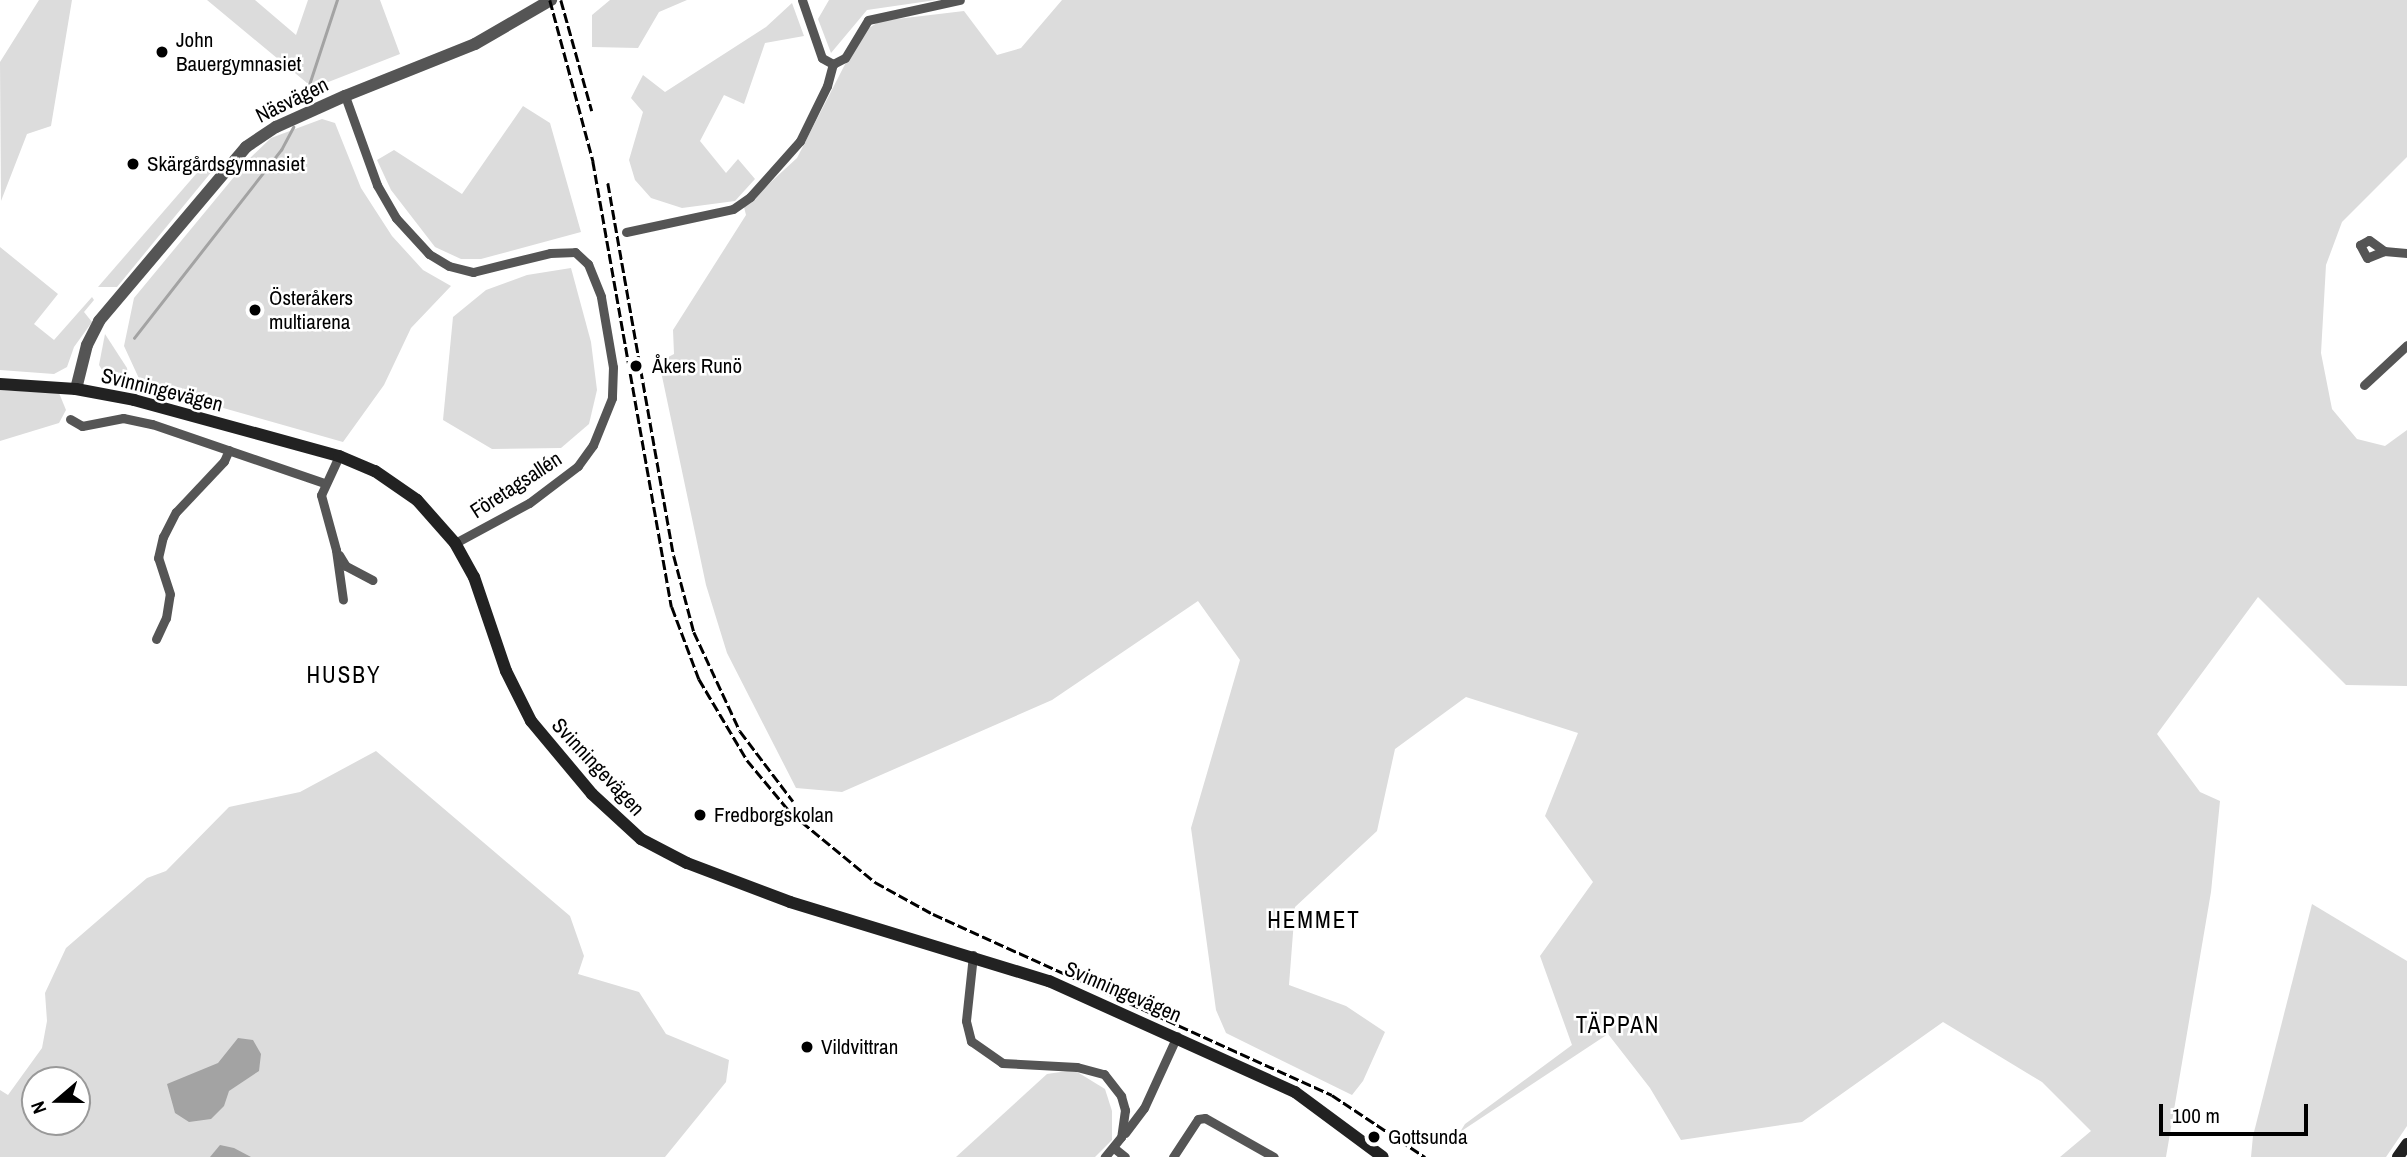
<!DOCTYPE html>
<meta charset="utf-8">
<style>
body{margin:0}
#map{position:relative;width:2407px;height:1157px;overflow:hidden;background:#fff;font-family:"Archivo Narrow",sans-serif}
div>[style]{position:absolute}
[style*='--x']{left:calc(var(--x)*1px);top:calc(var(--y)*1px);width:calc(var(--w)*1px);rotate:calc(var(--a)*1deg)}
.green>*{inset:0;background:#dcdcdc}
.water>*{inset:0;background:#a3a3a3}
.stream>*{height:2.5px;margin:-1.25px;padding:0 1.25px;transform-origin:1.25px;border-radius:1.25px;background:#a3a3a3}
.minor>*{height:9px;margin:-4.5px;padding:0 4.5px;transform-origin:4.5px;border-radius:4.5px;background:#555}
.tertiary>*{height:12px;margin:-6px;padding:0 6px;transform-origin:6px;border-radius:6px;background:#555}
.secondary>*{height:12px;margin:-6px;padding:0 6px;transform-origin:6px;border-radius:6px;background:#222}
.rail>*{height:2.5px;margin-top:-1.25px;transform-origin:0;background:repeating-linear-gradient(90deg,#000 0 10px,transparent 0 13.5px)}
.dots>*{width:19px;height:19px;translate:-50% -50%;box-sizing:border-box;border:4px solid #fff;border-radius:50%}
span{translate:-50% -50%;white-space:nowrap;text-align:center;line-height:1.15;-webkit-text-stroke:5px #fff;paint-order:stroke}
.poi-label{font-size:21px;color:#000}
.left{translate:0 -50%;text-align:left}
.street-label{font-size:21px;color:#000}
.neighbourhood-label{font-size:23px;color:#000;letter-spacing:2px}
.north{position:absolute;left:21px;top:1066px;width:70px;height:70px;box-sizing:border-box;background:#fff;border:2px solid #999;border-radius:50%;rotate:250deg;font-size:19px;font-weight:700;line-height:28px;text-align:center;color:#000}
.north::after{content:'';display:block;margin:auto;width:24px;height:32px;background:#000;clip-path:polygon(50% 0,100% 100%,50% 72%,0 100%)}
.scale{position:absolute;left:2159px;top:1104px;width:149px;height:32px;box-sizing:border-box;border:4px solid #000;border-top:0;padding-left:9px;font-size:21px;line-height:24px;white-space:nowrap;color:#000;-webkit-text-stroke:5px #fff;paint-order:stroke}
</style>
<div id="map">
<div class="green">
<i style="clip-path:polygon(39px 0,72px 0,51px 126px,27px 134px,1px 201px,0 62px)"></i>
<i style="clip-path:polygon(207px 0,255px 0,296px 35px,308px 0,380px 0,400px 54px,313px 88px)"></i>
<i style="clip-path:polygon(610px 0,687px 0,659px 12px,638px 48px,592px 47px,592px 15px)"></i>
<i style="clip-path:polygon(829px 0,936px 0,867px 10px,831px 53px,818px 19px)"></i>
<i style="clip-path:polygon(1062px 0,2407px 0,2407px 157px,2342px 222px,2326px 265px,2321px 353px,2332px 409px,2357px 439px,2385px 446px,2407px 430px,2407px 686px,2346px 685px,2258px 597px,2157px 734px,2200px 792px,2220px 801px,2211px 892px,2166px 1157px,2060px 1157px,2091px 1131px,2042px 1082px,1943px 1022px,1802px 1122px,1681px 1140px,1650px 1088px,1608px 1034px,1460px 1132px,1465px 1124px,1572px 1045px,1540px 956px,1593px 882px,1545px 816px,1578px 733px,1466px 697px,1395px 749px,1377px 831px,1295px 907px,1289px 985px,1346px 1006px,1385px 1032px,1363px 1081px,1352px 1095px,1226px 1033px,1216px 1010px,1191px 828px,1240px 660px,1198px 601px,1052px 700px,842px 792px,796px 788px,727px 653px,706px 585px,659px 362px,674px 354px,673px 330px,746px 215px,744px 207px,797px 158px,861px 33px,880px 21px,964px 11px,997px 55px,1021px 48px)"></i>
<i style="clip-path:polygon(792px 3px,804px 36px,765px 43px,744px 104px,724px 95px,700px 141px,726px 173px,738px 159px,755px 179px,735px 201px,682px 208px,651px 198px,635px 180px,629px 160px,643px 112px,631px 98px,643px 75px,665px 92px,766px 27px)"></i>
<i style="clip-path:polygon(523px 106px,550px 123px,581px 232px,481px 259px,461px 259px,435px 247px,391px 190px,377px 160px,394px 150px,462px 194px)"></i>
<i style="clip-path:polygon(322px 119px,335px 123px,361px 188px,392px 236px,423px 270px,451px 286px,411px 328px,384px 385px,343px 442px,142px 385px,124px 346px,134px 298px,248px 160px,271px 138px)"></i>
<i style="clip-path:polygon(209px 159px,213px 170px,117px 287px,98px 287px)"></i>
<i style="clip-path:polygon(0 247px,58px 294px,34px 324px,54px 340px,92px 297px,94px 300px,84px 312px,92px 322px,74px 347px,67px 367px,54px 374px,0 370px)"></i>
<i style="clip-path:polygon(571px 268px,591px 342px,597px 390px,589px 424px,561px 448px,492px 449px,443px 420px,453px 317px,486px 290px,527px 275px)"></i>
<i style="clip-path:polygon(105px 334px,127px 368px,130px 389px,111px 384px,99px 365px)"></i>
<i style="clip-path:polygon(0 390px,59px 393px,66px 410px,59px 423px,0 441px)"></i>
<i style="clip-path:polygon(evenodd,376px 751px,570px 916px,584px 956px,578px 974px,639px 992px,666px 1034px,729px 1060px,726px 1082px,665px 1157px,0 1157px,0 1090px,8px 1095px,42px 1048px,47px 1021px,45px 993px,66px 948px,147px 878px,166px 871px,229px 807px,300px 792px,376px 751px,35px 1080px,77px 1080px,77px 1122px,35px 1122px,35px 1080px)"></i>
<i style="clip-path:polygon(2312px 904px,2407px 961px,2407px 1126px,2386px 1157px,2251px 1157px,2253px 1136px)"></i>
<i style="clip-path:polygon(1074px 1070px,1105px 1089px,1112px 1111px,1112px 1140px,1095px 1157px,956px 1157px,1047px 1074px)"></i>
</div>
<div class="water">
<i style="clip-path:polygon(238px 1038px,253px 1040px,261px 1054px,259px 1071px,229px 1091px,224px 1106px,211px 1119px,189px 1122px,175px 1113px,167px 1084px,218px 1063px)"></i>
<i style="clip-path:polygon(220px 1145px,234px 1148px,251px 1157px,210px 1157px)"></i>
</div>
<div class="stream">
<i style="--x:308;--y:88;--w:93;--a:-71.8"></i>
<i style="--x:134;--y:338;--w:239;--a:-52"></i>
<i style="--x:281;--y:150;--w:26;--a:-62"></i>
</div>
<div class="minor">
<i style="--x:802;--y:0;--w:61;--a:71"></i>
<i style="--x:822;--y:58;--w:13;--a:29"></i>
<i style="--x:833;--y:64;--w:13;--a:-27"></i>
<i style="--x:845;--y:58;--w:44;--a:-58.8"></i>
<i style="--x:868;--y:20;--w:94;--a:-12.3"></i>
<i style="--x:345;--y:96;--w:95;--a:70.2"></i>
<i style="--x:377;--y:185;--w:38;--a:60"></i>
<i style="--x:396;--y:218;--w:49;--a:47.5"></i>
<i style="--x:429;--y:254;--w:23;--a:31"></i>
<i style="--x:449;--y:266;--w:25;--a:14"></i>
<i style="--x:473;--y:272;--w:79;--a:-13.9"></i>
<i style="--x:550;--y:253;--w:25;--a:-2"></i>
<i style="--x:575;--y:252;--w:18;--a:43"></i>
<i style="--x:588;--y:264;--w:35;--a:68"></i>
<i style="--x:601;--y:297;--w:71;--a:80.3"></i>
<i style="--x:613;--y:367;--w:31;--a:92"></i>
<i style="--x:612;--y:398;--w:51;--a:112"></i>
<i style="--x:593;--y:445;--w:26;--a:126"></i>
<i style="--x:578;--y:466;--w:61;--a:142.9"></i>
<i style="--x:529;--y:503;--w:84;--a:151.6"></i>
<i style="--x:626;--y:232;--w:109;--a:-12.1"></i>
<i style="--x:733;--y:209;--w:21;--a:-35"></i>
<i style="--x:750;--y:197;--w:75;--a:-48.2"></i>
<i style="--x:800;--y:141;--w:61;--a:-63.9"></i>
<i style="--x:827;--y:86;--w:23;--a:-75"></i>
<i style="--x:2384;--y:251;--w:18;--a:158"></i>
<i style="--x:2367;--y:258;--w:15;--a:-118"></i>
<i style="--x:2360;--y:245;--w:10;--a:-29"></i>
<i style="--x:2369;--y:240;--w:19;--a:36"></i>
<i style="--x:2384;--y:251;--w:23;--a:5"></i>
<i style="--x:2364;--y:385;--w:59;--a:-42.9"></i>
<i style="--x:70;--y:419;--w:14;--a:30"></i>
<i style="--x:82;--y:426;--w:42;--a:-11"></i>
<i style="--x:123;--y:418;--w:30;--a:12"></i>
<i style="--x:152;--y:424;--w:182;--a:18.9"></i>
<i style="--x:339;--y:456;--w:43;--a:114.8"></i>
<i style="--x:321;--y:495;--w:57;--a:74.7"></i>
<i style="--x:336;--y:550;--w:50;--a:82"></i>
<i style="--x:339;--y:555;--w:13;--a:58"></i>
<i style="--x:346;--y:566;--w:30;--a:28"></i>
<i style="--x:156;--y:639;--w:23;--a:-65"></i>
<i style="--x:166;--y:618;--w:24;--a:-81"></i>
<i style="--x:170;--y:594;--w:38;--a:-108"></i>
<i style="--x:158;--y:558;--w:22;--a:-77"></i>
<i style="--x:163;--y:537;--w:28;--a:-63"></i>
<i style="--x:176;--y:512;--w:70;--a:-46.7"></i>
<i style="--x:224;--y:461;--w:12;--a:-66"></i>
<i style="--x:973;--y:955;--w:66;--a:96.1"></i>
<i style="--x:966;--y:1021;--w:21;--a:76"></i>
<i style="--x:971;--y:1041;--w:38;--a:35"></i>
<i style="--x:1002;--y:1063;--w:75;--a:3.1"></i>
<i style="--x:1077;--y:1067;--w:28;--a:15"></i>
<i style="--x:1104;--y:1074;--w:28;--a:52"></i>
<i style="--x:1121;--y:1096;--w:15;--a:74"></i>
<i style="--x:1125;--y:1110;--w:27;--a:98"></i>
<i style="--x:1121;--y:1137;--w:26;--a:129"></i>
<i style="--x:1125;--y:1133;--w:31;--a:-53"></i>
<i style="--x:1144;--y:1108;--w:79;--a:-65.4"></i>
<i style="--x:1114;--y:1148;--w:14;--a:39"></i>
<i style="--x:1173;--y:1157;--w:45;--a:-56.7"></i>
<i style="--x:1198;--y:1119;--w:7;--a:-8"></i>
<i style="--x:1205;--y:1118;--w:79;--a:29.5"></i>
</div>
<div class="tertiary">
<i style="--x:76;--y:389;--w:45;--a:-76"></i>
<i style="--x:87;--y:345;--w:27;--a:-63"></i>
<i style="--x:99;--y:321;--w:228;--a:-49.8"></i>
<i style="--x:246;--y:147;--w:36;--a:-34"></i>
<i style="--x:276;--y:127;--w:76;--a:-24.2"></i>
<i style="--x:345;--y:96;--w:140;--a:-21.8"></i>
<i style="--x:475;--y:44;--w:88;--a:-30.1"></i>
</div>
<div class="secondary">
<i style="--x:0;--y:384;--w:76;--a:3.8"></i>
<i style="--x:76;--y:389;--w:59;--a:10.7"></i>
<i style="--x:134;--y:400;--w:213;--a:15.3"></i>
<i style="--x:339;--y:456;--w:39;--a:23"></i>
<i style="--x:375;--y:471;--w:51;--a:34.6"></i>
<i style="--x:417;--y:500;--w:57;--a:48.5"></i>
<i style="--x:455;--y:543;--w:39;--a:61"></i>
<i style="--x:474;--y:577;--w:99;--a:71.2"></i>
<i style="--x:506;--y:671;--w:56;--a:63.4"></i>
<i style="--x:531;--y:721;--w:95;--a:50.1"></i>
<i style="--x:592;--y:794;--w:67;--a:42.6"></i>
<i style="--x:641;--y:839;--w:52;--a:27.6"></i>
<i style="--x:687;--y:863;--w:110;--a:20.7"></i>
<i style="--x:790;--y:902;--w:271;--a:17"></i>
<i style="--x:1049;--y:981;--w:270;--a:24.3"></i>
<i style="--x:1295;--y:1092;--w:109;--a:36.5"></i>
<i style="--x:2398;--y:1157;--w:16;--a:-55"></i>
</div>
<div class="rail">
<i style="--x:550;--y:0;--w:167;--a:75"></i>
<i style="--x:593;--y:161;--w:453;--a:80"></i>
<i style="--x:672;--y:607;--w:77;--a:69.4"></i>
<i style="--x:699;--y:679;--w:94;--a:59.3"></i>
<i style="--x:747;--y:760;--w:69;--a:50.3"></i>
<i style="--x:791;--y:813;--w:109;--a:39.4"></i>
<i style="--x:875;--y:882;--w:66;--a:28.9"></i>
<i style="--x:933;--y:914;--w:438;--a:24.4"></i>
<i style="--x:1332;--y:1095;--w:112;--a:33.7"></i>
<i style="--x:561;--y:0;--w:115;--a:74.4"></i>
<i style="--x:608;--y:183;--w:379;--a:80"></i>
<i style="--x:674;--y:556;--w:79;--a:75.3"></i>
<i style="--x:694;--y:632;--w:109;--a:65.1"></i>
<i style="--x:740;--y:731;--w:88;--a:52.9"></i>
</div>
<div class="dots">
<i style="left:162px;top:52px;background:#000"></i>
<i style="left:133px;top:164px;background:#000"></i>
<i style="left:255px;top:310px;background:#000"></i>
<i style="left:636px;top:366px;background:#000"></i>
<i style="left:700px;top:815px;background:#000"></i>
<i style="left:807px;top:1047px;background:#000"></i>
<i style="left:1374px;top:1137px;background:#000"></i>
</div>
<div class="poi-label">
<span class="left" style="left:176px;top:52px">John<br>Bauergymnasiet</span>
<span class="left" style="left:147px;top:164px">Skärgårdsgymnasiet</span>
<span class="left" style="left:269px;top:310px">Österåkers<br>multiarena</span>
<span class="left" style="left:652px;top:366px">Åkers Runö</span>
<span class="left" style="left:714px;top:815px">Fredborgskolan</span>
<span class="left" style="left:821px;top:1047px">Vildvittran</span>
<span class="left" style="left:1388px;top:1137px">Gottsunda</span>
</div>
<div class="street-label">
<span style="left:292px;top:100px;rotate:-26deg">Näsvägen</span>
<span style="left:162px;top:390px;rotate:14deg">Svinningevägen</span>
<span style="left:516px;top:485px;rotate:-33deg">Företagsallén</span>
<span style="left:598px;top:767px;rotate:47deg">Svinningevägen</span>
<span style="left:1123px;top:992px;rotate:23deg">Svinningevägen</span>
</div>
<div class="neighbourhood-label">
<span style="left:344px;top:675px">HUSBY</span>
<span style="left:1314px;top:920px">HEMMET</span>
<span style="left:1618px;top:1025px">TÄPPAN</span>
</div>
<div class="north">N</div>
<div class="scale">100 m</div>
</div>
